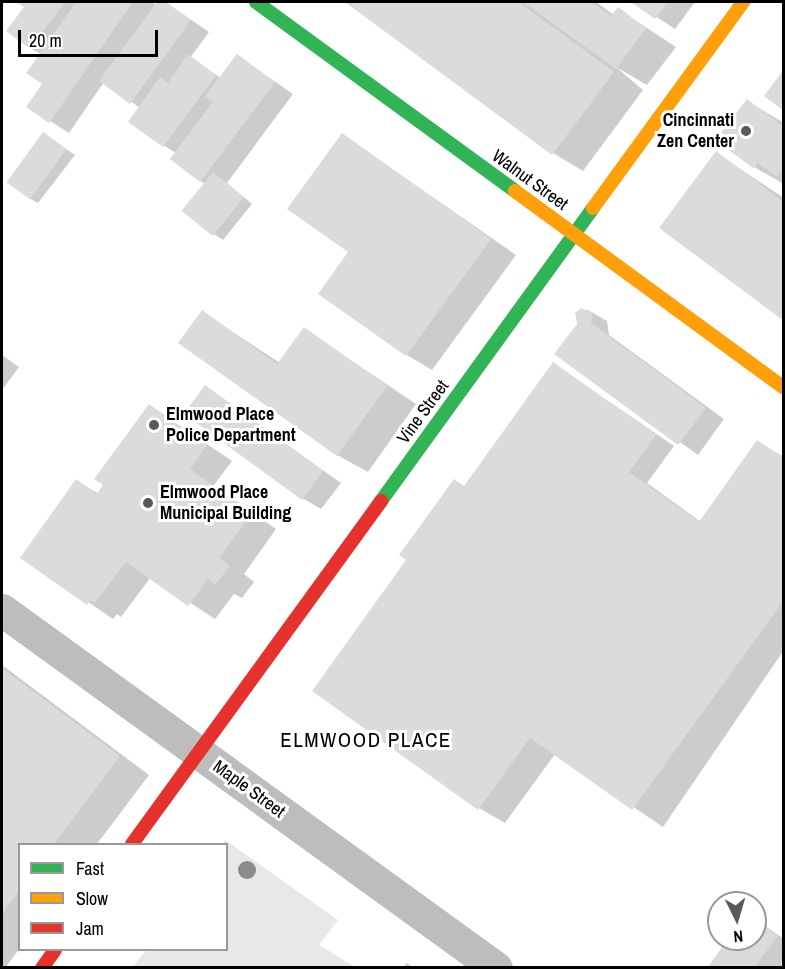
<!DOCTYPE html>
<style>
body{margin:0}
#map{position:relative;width:785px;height:969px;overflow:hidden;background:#fff;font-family:"Archivo Narrow",sans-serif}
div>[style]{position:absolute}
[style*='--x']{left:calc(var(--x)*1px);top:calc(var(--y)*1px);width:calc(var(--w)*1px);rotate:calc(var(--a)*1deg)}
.green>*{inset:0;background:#e8e8e8}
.shadow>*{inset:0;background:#0003}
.building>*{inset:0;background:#dbdbdb;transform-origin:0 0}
.street>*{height:33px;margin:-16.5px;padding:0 16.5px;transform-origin:16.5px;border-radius:16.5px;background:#bdbdbd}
.fast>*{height:14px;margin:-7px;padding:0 7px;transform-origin:7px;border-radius:7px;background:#30b455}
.slow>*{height:14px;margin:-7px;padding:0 7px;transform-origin:7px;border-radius:7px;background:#ff9f0a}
.jam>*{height:14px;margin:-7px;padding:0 7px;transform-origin:7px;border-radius:7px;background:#e5322d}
.trees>*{width:18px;height:18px;margin:-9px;border-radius:50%;background:#8b8b8b}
.dots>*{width:16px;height:16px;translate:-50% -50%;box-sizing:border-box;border:3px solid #fff;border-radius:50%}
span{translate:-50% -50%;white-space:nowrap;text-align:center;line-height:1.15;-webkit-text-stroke:6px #fff;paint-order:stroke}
.poi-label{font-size:18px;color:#000;font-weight:700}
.right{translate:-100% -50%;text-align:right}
.left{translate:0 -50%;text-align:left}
.street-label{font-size:18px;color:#000}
.quarter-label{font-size:21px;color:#000;letter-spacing:1.5px}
.frame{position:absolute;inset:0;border:3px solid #000;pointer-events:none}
.legend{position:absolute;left:18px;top:843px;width:210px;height:108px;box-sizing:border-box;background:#fff;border:2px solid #999;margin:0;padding:8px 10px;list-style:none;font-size:18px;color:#000}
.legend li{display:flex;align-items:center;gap:12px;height:30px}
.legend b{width:30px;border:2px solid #999}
.north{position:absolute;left:707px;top:891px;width:60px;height:60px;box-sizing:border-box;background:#fff;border:2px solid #999;border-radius:50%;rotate:175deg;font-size:16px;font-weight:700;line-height:24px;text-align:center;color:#000}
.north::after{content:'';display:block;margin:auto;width:21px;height:27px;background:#595959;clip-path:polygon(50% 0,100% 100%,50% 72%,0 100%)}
.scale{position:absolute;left:18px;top:30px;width:140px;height:27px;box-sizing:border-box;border:3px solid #000;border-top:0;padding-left:8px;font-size:18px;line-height:21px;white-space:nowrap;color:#000;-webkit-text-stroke:4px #fff;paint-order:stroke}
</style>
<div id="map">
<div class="green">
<i style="clip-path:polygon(225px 840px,338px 920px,319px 945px,355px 967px,133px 967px,146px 950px,226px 950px,226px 844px,222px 844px)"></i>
</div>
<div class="shadow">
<i style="clip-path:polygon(19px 2px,151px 2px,156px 5px,165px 2px,209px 32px,190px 58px,221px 78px,238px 56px,293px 94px,227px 183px,252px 204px,223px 240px,214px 234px,205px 184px,172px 159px,176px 153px,163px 145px,140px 108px,104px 82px,69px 133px,28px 107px,44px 84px,41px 54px,30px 48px,26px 7px)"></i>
<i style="clip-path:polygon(347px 2px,596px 2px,614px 15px,618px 9px,676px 47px,647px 85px,616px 67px,643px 90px,583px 171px,553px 153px)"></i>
<i style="clip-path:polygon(634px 2px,695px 2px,675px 29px)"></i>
<i style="clip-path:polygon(747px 101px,784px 123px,784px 184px,754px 167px)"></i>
<i style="clip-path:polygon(343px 135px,516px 255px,432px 370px,407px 355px)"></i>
<i style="clip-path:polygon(53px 140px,75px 155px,38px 203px,29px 198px)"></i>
<i style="clip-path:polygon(716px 153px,784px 198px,784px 319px)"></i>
<i style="clip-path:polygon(588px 310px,607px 321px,609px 335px,724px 419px,698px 455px,556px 354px,579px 324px,577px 314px)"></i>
<i style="clip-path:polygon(202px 312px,280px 363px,304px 329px,416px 404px,368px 472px,337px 455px)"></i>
<i style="clip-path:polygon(2px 355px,19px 367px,2px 390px)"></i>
<i style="clip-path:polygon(554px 364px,674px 446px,647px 483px,701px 522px,758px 442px,784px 457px,784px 650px,663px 827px,555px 754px,505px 823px,479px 808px,465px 487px)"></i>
<i style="clip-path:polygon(206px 387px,341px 483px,321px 509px,302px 498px)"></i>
<i style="clip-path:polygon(149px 405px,232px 461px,214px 485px,276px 529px,244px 574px,254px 582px,242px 598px,234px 594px,215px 619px,151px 577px,121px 617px,117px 614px,113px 619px,22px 557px,77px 481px,99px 494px)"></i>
<i style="clip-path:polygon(2px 665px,149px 775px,97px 844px,20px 844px,20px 948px,5px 968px,2px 968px)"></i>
<i style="clip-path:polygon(755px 919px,784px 939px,781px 968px,708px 968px,730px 939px,755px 939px)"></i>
<i style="clip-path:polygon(407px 963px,414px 968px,403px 968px)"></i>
</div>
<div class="building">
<i style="clip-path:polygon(16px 2px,65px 2px,30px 49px,6px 31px,24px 7px)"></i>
<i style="clip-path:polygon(76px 2px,133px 2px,49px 123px,26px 107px,42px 84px,26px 73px)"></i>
<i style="clip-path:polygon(157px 2px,166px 2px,191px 20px,130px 104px,99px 81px)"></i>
<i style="clip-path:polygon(345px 2px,519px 2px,614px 72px,552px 155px)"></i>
<i style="clip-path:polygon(523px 2px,592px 2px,611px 16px,618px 7px,646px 28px,616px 69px)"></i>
<i style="clip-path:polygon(631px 2px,668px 2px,655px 19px)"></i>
<i style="clip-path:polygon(188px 54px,216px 75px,163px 147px,128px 122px,160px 77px,168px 83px)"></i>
<i style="clip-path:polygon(237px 54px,275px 82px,200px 182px,170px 159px,213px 102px,205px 96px)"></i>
<i style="clip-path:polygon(784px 69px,784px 111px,764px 96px)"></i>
<i style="clip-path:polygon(747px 99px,784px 127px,784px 169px,777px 177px,758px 163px,753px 168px,715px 140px)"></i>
<i style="left:43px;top:132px;width:29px;height:62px;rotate:36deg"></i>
<i style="clip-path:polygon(342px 133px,491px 239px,406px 356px,318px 294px,348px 252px,287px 209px)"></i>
<i style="clip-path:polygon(716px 151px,784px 202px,784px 321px,659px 228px)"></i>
<i style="left:213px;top:172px;width:40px;height:50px;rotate:39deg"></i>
<i style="clip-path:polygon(581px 308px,593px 313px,591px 323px,706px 408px,678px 445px,554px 354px,577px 324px,575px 313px)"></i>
<i style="clip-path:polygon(202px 310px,277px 364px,304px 327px,387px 386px,337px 456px,178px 343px)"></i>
<i style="clip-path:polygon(553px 362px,656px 435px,629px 472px,699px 522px,757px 440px,784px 458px,784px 600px,632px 810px,530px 738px,478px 810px,312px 691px,406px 560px,399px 555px,454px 479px,464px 486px)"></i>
<i style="left:205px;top:385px;width:146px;height:36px;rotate:36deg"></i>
<i style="clip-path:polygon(149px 404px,207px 445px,190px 469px,252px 513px,219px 558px,230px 566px,215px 585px,208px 579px,188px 606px,126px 562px,95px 603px,90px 600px,87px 605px,20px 558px,76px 479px,97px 494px,103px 485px,94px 479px)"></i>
<i style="clip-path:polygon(2px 668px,120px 756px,54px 844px,20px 844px,20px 890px,2px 914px)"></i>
<i style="clip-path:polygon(755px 919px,778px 936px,754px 968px,707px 968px,728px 939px,755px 939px)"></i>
</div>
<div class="street">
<i style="--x:2;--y:610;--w:610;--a:35.93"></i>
</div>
<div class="fast">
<i style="--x:256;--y:2;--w:321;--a:36.1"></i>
<i style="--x:381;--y:501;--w:362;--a:-54.1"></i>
</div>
<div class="slow">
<i style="--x:515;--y:191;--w:333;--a:36.2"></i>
<i style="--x:593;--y:208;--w:255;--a:-53.9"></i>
</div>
<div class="jam">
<i style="--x:132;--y:844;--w:424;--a:-54"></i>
<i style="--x:42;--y:968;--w:22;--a:-54"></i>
</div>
<div class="trees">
<i style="left:247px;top:870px"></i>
</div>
<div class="dots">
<i style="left:746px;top:131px;background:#595959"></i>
<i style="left:154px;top:425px;background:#595959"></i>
<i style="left:148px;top:503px;background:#595959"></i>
</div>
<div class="poi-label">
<span class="right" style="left:734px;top:131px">Cincinnati<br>Zen Center</span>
<span class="left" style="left:166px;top:425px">Elmwood Place<br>Police Department</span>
<span class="left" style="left:160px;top:503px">Elmwood Place<br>Municipal Building</span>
</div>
<div class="street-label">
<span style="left:530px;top:180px;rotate:36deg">Walnut Street</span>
<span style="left:423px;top:412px;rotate:-54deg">Vine Street</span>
<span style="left:249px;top:789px;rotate:36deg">Maple Street</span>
</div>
<div class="quarter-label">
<span style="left:366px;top:740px">ELMWOOD PLACE</span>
</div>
<div class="frame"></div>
<ul class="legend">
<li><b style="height:8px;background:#30b455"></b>Fast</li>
<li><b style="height:8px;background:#ff9f0a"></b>Slow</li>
<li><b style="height:8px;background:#e5322d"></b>Jam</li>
</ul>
<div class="north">N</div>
<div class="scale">20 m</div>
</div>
